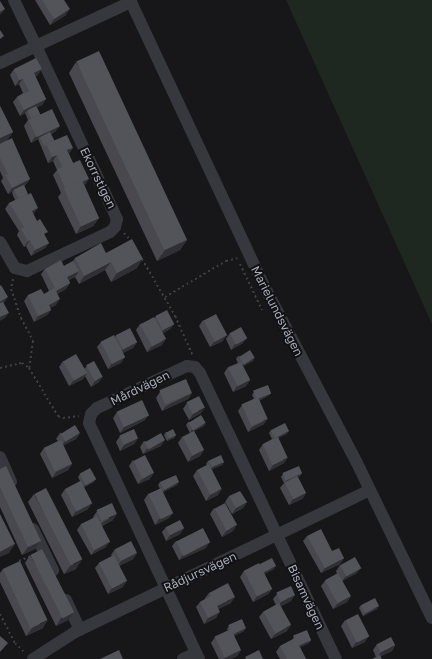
<!DOCTYPE html>
<meta charset="utf-8">
<style>
body{margin:0}
#map{position:relative;width:432px;height:659px;overflow:hidden;background:#171619;font-family:"Golos Text",sans-serif}
div>[style]{position:absolute}
[style*='--x']{left:calc(var(--x)*1px);top:calc(var(--y)*1px);width:calc(var(--w)*1px);rotate:calc(var(--a)*1deg)}
.green>*{inset:0;background:#1e2720}
.path>*{height:2px;margin-top:-1px;transform-origin:0;background:repeating-linear-gradient(90deg,#3d3f45 0 2px,transparent 0 5px)}
.minor>*{height:12px;margin:-6px;padding:0 6px;transform-origin:6px;border-radius:6px;background:#37383e}
.wall>*{inset:0;background:#48484e}
.shaded-wall>*{inset:0;background:#303034}
.building>*{inset:0;background:#53535a;transform-origin:0 0}
span{translate:-50% -50%;white-space:nowrap;text-align:center;line-height:1.15;-webkit-text-stroke:4px #121114;paint-order:stroke}
.street-label{font-size:12px;color:#a8acb9}
</style>
<div id="map">
<div class="green">
<i style="clip-path:polygon(286px 0,432px 0,432px 324px)"></i>
</div>
<div class="path">
<i style="--x:124;--y:233;--w:12;--a:48"></i>
<i style="--x:142;--y:259;--w:66;--a:59.9"></i>
<i style="--x:175;--y:316;--w:44;--a:65.8"></i>
<i style="--x:240;--y:264;--w:51;--a:64.4"></i>
<i style="--x:13;--y:279;--w:10;--a:101"></i>
<i style="--x:11;--y:289;--w:31;--a:71"></i>
<i style="--x:21;--y:318;--w:26;--a:62"></i>
<i style="--x:33;--y:341;--w:27;--a:98"></i>
<i style="--x:165;--y:297;--w:71;--a:-30.5"></i>
<i style="--x:226;--y:261;--w:12;--a:-14"></i>
<i style="--x:0;--y:368;--w:23;--a:-13"></i>
<i style="--x:22;--y:363;--w:9;--a:36"></i>
<i style="--x:29;--y:368;--w:56;--a:58.9"></i>
<i style="--x:58;--y:416;--w:5;--a:22"></i>
<i style="--x:63;--y:418;--w:16;--a:-7"></i>
<i style="--x:19;--y:561;--w:13;--a:-23"></i>
<i style="--x:0;--y:614;--w:33;--a:63"></i>
<i style="--x:15;--y:643;--w:13;--a:45"></i>
</div>
<div class="minor">
<i style="--x:14;--y:0;--w:51;--a:64.4"></i>
<i style="--x:36;--y:46;--w:105;--a:-24.9"></i>
<i style="--x:130;--y:0;--w:311;--a:64.9"></i>
<i style="--x:262;--y:282;--w:204;--a:62.3"></i>
<i style="--x:357;--y:463;--w:172;--a:64.2"></i>
<i style="--x:0;--y:63;--w:40;--a:-25"></i>
<i style="--x:36;--y:46;--w:191;--a:64.9"></i>
<i style="--x:117;--y:219;--w:8;--a:104"></i>
<i style="--x:115;--y:227;--w:7;--a:135"></i>
<i style="--x:110;--y:232;--w:92;--a:154.8"></i>
<i style="--x:27;--y:271;--w:12;--a:-166"></i>
<i style="--x:15;--y:268;--w:30;--a:-120"></i>
<i style="--x:0;--y:457;--w:27;--a:66"></i>
<i style="--x:33;--y:529;--w:46;--a:64"></i>
<i style="--x:66;--y:600;--w:33;--a:65"></i>
<i style="--x:33;--y:659;--w:50;--a:-32.7"></i>
<i style="--x:75;--y:632;--w:327;--a:-25.7"></i>
<i style="--x:183;--y:659;--w:14;--a:-25"></i>
<i style="--x:199;--y:659;--w:260;--a:-115"></i>
<i style="--x:89;--y:423;--w:9;--a:-77"></i>
<i style="--x:91;--y:414;--w:8;--a:-45"></i>
<i style="--x:97;--y:408;--w:99;--a:-25"></i>
<i style="--x:187;--y:366;--w:8;--a:7"></i>
<i style="--x:195;--y:367;--w:8;--a:50"></i>
<i style="--x:200;--y:373;--w:317;--a:64.6"></i>
</div>
<div class="wall">
<i style="clip-path:polygon(35px 0,64px 0,66px 15px,50px 25px)"></i>
<i style="clip-path:polygon(76px 62px,187px 240px,180px 250px,157px 261px,69px 73px)"></i>
<i style="clip-path:polygon(14px 69px,38px 75px,35px 76px,46px 99px,42px 105px,37px 107px,40px 114px,56px 131px,51px 134px,54px 140px,69px 154px,73px 163px,85px 185px,84px 185px,99px 218px,93px 226px,76px 234px,58px 197px,61px 193px,53px 175px,57px 170px,53px 161px,48px 163px,38px 139px,31px 143px,24px 126px,28px 120px,25px 113px,20px 116px,13px 102px,17px 97px,23px 93px,19px 84px,15px 86px,10px 75px)"></i>
<i style="clip-path:polygon(0 106px,13px 132px,7px 140px,30px 179px,26px 184px,24px 186px,34px 213px,33px 214px,49px 243px,45px 248px,31px 256px,26px 246px,24px 247px,17px 235px,19px 231px,5px 209px,9px 203px,15px 200px,12px 193px,13px 191px,8px 194px,1px 181px,3px 178px,0 171px)"></i>
<i style="clip-path:polygon(106px 253px,137px 268px,111px 282px,105px 270px,79px 284px,75px 277px,69px 280px,70px 283px,66px 289px,57px 294px,56px 305px,50px 308px,51px 310px,47px 315px,34px 322px,24px 301px,28px 295px,44px 294px,49px 291px,41px 274px,45px 269px,64px 266px,73px 261px,75px 258px)"></i>
<i style="clip-path:polygon(156px 316px,174px 324px,170px 329px,163px 333px,162px 345px,147px 352px,136px 330px,140px 324px,155px 318px)"></i>
<i style="clip-path:polygon(203px 320px,223px 341px,210px 347px,199px 326px)"></i>
<i style="clip-path:polygon(230px 333px,243px 343px,231px 350px,226px 339px)"></i>
<i style="clip-path:polygon(116px 335px,137px 342px,133px 348px,123px 353px,121px 363px,108px 369px,97px 347px,101px 342px,115px 337px)"></i>
<i style="clip-path:polygon(238px 356px,253px 361px,243px 366px,250px 380px,246px 386px,233px 392px,224px 373px,228px 367px,238px 363px,236px 359px)"></i>
<i style="clip-path:polygon(63px 361px,84px 369px,87px 366px,99px 382px,91px 387px,85px 376px,83px 379px,69px 386px,59px 367px)"></i>
<i style="clip-path:polygon(160px 392px,192px 393px,188px 399px,162px 411px,156px 398px)"></i>
<i style="clip-path:polygon(254px 392px,271px 393px,269px 395px,259px 401px,264px 424px,248px 432px,238px 411px,242px 405px,254px 399px,252px 395px)"></i>
<i style="clip-path:polygon(187px 403px,201px 413px,189px 420px,183px 409px)"></i>
<i style="clip-path:polygon(117px 412px,145px 420px,120px 433px,113px 418px)"></i>
<i style="clip-path:polygon(188px 422px,204px 426px,194px 431px,204px 450px,200px 456px,188px 462px,178px 443px,182px 437px,190px 433px,186px 425px)"></i>
<i style="clip-path:polygon(271px 430px,287px 434px,278px 438px,284px 463px,269px 471px,259px 450px,263px 444px,272px 439px,269px 433px)"></i>
<i style="clip-path:polygon(166px 432px,176px 435px,174px 438px,167px 441px,164px 435px)"></i>
<i style="clip-path:polygon(60px 433px,80px 433px,76px 439px,63px 445px,72px 464px,68px 470px,52px 478px,40px 454px,44px 448px,58px 441px,56px 439px)"></i>
<i style="clip-path:polygon(120px 436px,138px 438px,134px 444px,120px 451px,116px 442px)"></i>
<i style="clip-path:polygon(144px 441px,161px 446px,143px 454px,140px 447px)"></i>
<i style="clip-path:polygon(133px 460px,150px 479px,138px 484px,129px 466px)"></i>
<i style="clip-path:polygon(208px 461px,224px 462px,222px 465px,212px 469px,218px 495px,206px 501px,193px 476px,197px 470px,207px 465px,206px 464px)"></i>
<i style="clip-path:polygon(0 469px,41px 541px,35px 549px,22px 555px,0 507px)"></i>
<i style="clip-path:polygon(302px 473px,300px 476px,298px 477px,306px 493px,302px 499px,289px 505px,280px 488px,284px 483px,281px 477px,283px 474px)"></i>
<i style="clip-path:polygon(80px 474px,94px 482px,84px 487px,88px 509px,72px 517px,61px 495px,65px 489px,80px 481px,78px 477px)"></i>
<i style="clip-path:polygon(160px 482px,177px 485px,163px 492px,169px 518px,155px 525px,144px 500px,148px 494px,160px 489px,158px 485px)"></i>
<i style="clip-path:polygon(34px 494px,76px 569px,64px 574px,28px 502px)"></i>
<i style="clip-path:polygon(229px 496px,247px 502px,243px 508px,232px 514px,225px 502px)"></i>
<i style="clip-path:polygon(214px 508px,233px 531px,222px 537px,210px 514px)"></i>
<i style="clip-path:polygon(97px 511px,113px 520px,102px 526px,106px 547px,91px 555px,77px 530px,81px 524px,94px 518px,93px 517px)"></i>
<i style="clip-path:polygon(166px 527px,184px 528px,180px 534px,166px 541px,162px 532px)"></i>
<i style="clip-path:polygon(307px 536px,344px 558px,340px 564px,321px 573px,303px 541px)"></i>
<i style="clip-path:polygon(176px 541px,206px 548px,179px 560px,172px 546px)"></i>
<i style="clip-path:polygon(115px 549px,137px 553px,133px 559px,119px 566px,123px 587px,108px 594px,95px 568px,99px 563px,112px 556px,111px 555px)"></i>
<i style="clip-path:polygon(30px 555px,68px 620px,56px 626px,25px 563px)"></i>
<i style="clip-path:polygon(259px 565px,274px 569px,264px 574px,272px 589px,268px 594px,253px 602px,240px 577px,244px 571px)"></i>
<i style="clip-path:polygon(340px 565px,357px 573px,342px 581px,351px 596px,347px 602px,333px 609px,321px 586px,325px 581px,337px 574px,336px 571px)"></i>
<i style="clip-path:polygon(3px 569px,43px 628px,26px 636px,0 582px,0 573px)"></i>
<i style="clip-path:polygon(209px 593px,231px 603px,218px 609px,216px 618px,204px 624px,196px 607px,200px 602px,205px 599px,205px 598px)"></i>
<i style="clip-path:polygon(277px 594px,291px 601px,281px 606px,287px 631px,271px 639px,259px 617px,263px 612px,276px 605px,273px 599px)"></i>
<i style="clip-path:polygon(361px 605px,377px 609px,363px 616px,359px 608px)"></i>
<i style="clip-path:polygon(345px 620px,365px 642px,352px 648px,341px 626px)"></i>
<i style="clip-path:polygon(229px 626px,244px 631px,234px 636px,241px 650px,237px 656px,231px 659px,219px 659px,211px 643px,215px 637px,228px 631px,227px 629px)"></i>
<i style="clip-path:polygon(294px 637px,311px 640px,309px 643px,300px 647px,306px 659px,280px 659px,276px 652px,280px 646px,292px 640px)"></i>
<i style="clip-path:polygon(377px 644px,395px 645px,392px 651px,381px 656px,376px 657px,373px 650px)"></i>
</div>
<div class="shaded-wall">
<i style="clip-path:polygon(5px 9px,1px 14px,0 15px,0 12px)"></i>
<i style="clip-path:polygon(70px 9px,66px 15px,50px 25px,54px 19px)"></i>
<i style="clip-path:polygon(42px 69px,38px 75px,30px 79px,34px 73px)"></i>
<i style="clip-path:polygon(23px 79px,19px 84px,15px 86px,19px 80px)"></i>
<i style="clip-path:polygon(46px 99px,42px 105px,27px 112px,27px 111px,25px 113px,20px 116px,24px 110px)"></i>
<i style="clip-path:polygon(60px 126px,56px 131px,41px 138px,40px 137px,38px 139px,31px 143px,35px 137px)"></i>
<i style="clip-path:polygon(13px 132px,7px 140px,0 144px,0 138px)"></i>
<i style="clip-path:polygon(73px 148px,69px 154px,67px 150px)"></i>
<i style="clip-path:polygon(57px 155px,53px 161px,48px 163px,52px 157px)"></i>
<i style="clip-path:polygon(30px 179px,26px 184px,14px 190px,8px 194px,12px 188px)"></i>
<i style="clip-path:polygon(89px 179px,85px 185px,66px 193px,65px 189px)"></i>
<i style="clip-path:polygon(38px 208px,34px 213px,28px 216px,32px 211px)"></i>
<i style="clip-path:polygon(99px 218px,93px 226px,76px 234px,81px 226px)"></i>
<i style="clip-path:polygon(30px 240px,26px 246px,24px 247px,28px 241px)"></i>
<i style="clip-path:polygon(187px 240px,180px 250px,157px 261px,165px 250px)"></i>
<i style="clip-path:polygon(49px 243px,45px 248px,31px 256px,35px 250px)"></i>
<i style="clip-path:polygon(143px 259px,137px 268px,111px 282px,117px 273px)"></i>
<i style="clip-path:polygon(111px 262px,105px 270px,79px 284px,84px 276px)"></i>
<i style="clip-path:polygon(79px 271px,75px 277px,63px 283px,67px 277px)"></i>
<i style="clip-path:polygon(70px 283px,66px 289px,52px 296px,56px 291px)"></i>
<i style="clip-path:polygon(8px 297px,4px 303px,0 305px,0 302px)"></i>
<i style="clip-path:polygon(60px 299px,56px 305px,45px 310px,49px 305px)"></i>
<i style="clip-path:polygon(51px 310px,47px 315px,34px 322px,38px 316px)"></i>
<i style="clip-path:polygon(9px 313px,5px 318px,0 321px,0 317px)"></i>
<i style="clip-path:polygon(174px 324px,170px 329px,160px 335px,164px 329px)"></i>
<i style="clip-path:polygon(227px 335px,223px 341px,210px 347px,214px 342px)"></i>
<i style="clip-path:polygon(247px 338px,243px 343px,231px 350px,235px 344px)"></i>
<i style="clip-path:polygon(166px 339px,162px 345px,147px 352px,151px 347px)"></i>
<i style="clip-path:polygon(137px 342px,133px 348px,119px 355px,123px 349px)"></i>
<i style="clip-path:polygon(125px 357px,121px 363px,108px 369px,112px 363px)"></i>
<i style="clip-path:polygon(255px 358px,253px 361px,241px 367px,243px 364px)"></i>
<i style="clip-path:polygon(87px 373px,83px 379px,69px 386px,73px 381px)"></i>
<i style="clip-path:polygon(103px 377px,99px 382px,91px 387px,95px 381px)"></i>
<i style="clip-path:polygon(250px 380px,246px 386px,233px 392px,237px 386px)"></i>
<i style="clip-path:polygon(192px 393px,188px 399px,162px 411px,166px 406px)"></i>
<i style="clip-path:polygon(271px 393px,269px 395px,256px 402px,258px 399px)"></i>
<i style="clip-path:polygon(205px 408px,201px 413px,189px 420px,193px 414px)"></i>
<i style="clip-path:polygon(149px 415px,145px 420px,120px 433px,124px 427px)"></i>
<i style="clip-path:polygon(268px 419px,264px 424px,248px 432px,252px 427px)"></i>
<i style="clip-path:polygon(206px 423px,204px 426px,190px 433px,192px 430px)"></i>
<i style="clip-path:polygon(289px 431px,287px 434px,273px 441px,275px 438px)"></i>
<i style="clip-path:polygon(80px 433px,76px 439px,61px 447px,65px 441px)"></i>
<i style="clip-path:polygon(176px 435px,174px 438px,167px 441px,169px 438px)"></i>
<i style="clip-path:polygon(138px 438px,134px 444px,120px 451px,124px 445px)"></i>
<i style="clip-path:polygon(165px 440px,161px 446px,143px 454px,147px 449px)"></i>
<i style="clip-path:polygon(204px 450px,200px 456px,188px 462px,192px 456px)"></i>
<i style="clip-path:polygon(288px 458px,284px 463px,269px 471px,273px 465px)"></i>
<i style="clip-path:polygon(224px 462px,222px 465px,210px 470px,212px 467px)"></i>
<i style="clip-path:polygon(72px 464px,68px 470px,52px 478px,56px 472px)"></i>
<i style="clip-path:polygon(154px 473px,150px 479px,138px 484px,142px 479px)"></i>
<i style="clip-path:polygon(302px 473px,300px 476px,284px 484px,286px 481px)"></i>
<i style="clip-path:polygon(96px 479px,94px 482px,83px 488px,85px 485px)"></i>
<i style="clip-path:polygon(179px 482px,177px 485px,162px 493px,164px 490px)"></i>
<i style="clip-path:polygon(222px 489px,218px 495px,206px 501px,210px 495px)"></i>
<i style="clip-path:polygon(306px 493px,302px 499px,289px 505px,293px 499px)"></i>
<i style="clip-path:polygon(247px 502px,243px 508px,232px 514px,236px 508px)"></i>
<i style="clip-path:polygon(92px 503px,88px 509px,72px 517px,76px 511px)"></i>
<i style="clip-path:polygon(173px 513px,169px 518px,155px 525px,159px 519px)"></i>
<i style="clip-path:polygon(117px 514px,113px 520px,99px 527px,103px 522px)"></i>
<i style="clip-path:polygon(237px 525px,233px 531px,222px 537px,226px 531px)"></i>
<i style="clip-path:polygon(184px 528px,180px 534px,166px 541px,170px 535px)"></i>
<i style="clip-path:polygon(41px 541px,35px 549px,22px 555px,28px 547px)"></i>
<i style="clip-path:polygon(110px 542px,106px 547px,91px 555px,95px 550px)"></i>
<i style="clip-path:polygon(210px 542px,206px 548px,179px 560px,183px 555px)"></i>
<i style="clip-path:polygon(15px 544px,9px 553px,0 557px,0 552px)"></i>
<i style="clip-path:polygon(137px 553px,133px 559px,117px 567px,121px 561px)"></i>
<i style="clip-path:polygon(344px 558px,340px 564px,321px 573px,325px 568px)"></i>
<i style="clip-path:polygon(82px 560px,76px 569px,64px 574px,70px 566px)"></i>
<i style="clip-path:polygon(276px 566px,274px 569px,262px 575px,264px 572px)"></i>
<i style="clip-path:polygon(361px 568px,357px 573px,342px 581px,346px 576px)"></i>
<i style="clip-path:polygon(127px 581px,123px 587px,108px 594px,112px 588px)"></i>
<i style="clip-path:polygon(272px 589px,268px 594px,253px 602px,257px 596px)"></i>
<i style="clip-path:polygon(295px 595px,291px 601px,277px 608px,281px 602px)"></i>
<i style="clip-path:polygon(351px 596px,347px 602px,333px 609px,337px 604px)"></i>
<i style="clip-path:polygon(235px 597px,231px 603px,213px 612px,217px 606px)"></i>
<i style="clip-path:polygon(379px 606px,377px 609px,363px 616px,365px 614px)"></i>
<i style="clip-path:polygon(74px 612px,68px 620px,56px 626px,61px 618px)"></i>
<i style="clip-path:polygon(220px 612px,216px 618px,204px 624px,208px 618px)"></i>
<i style="clip-path:polygon(48px 620px,43px 628px,26px 636px,32px 628px)"></i>
<i style="clip-path:polygon(291px 625px,287px 631px,271px 639px,275px 634px)"></i>
<i style="clip-path:polygon(246px 628px,244px 631px,232px 637px,234px 634px)"></i>
<i style="clip-path:polygon(369px 636px,365px 642px,352px 648px,356px 642px)"></i>
<i style="clip-path:polygon(311px 640px,309px 643px,297px 649px,299px 646px)"></i>
<i style="clip-path:polygon(395px 645px,392px 651px,377px 658px,381px 652px)"></i>
<i style="clip-path:polygon(241px 650px,237px 656px,231px 659px,224px 659px,225px 658px)"></i>
</div>
<div class="building">
<i style="clip-path:polygon(42px 0,64px 0,70px 9px,54px 19px)"></i>
<i style="clip-path:polygon(0 1px,5px 9px,0 12px)"></i>
<i style="clip-path:polygon(0 30px,4px 36px,0 39px)"></i>
<i style="left:99px;top:51px;width:208px;height:25px;rotate:65deg"></i>
<i style="clip-path:polygon(36px 58px,42px 69px,34px 73px,46px 99px,24px 110px,17px 97px,29px 91px,23px 79px,19px 80px,14px 69px)"></i>
<i style="clip-path:polygon(0 106px,13px 132px,0 138px)"></i>
<i style="left:36px;top:106px;width:9px;height:10px;rotate:63deg"></i>
<i style="left:52px;top:109px;width:19px;height:26px;rotate:65deg"></i>
<i style="clip-path:polygon(50px 132px,54px 140px,46px 144px,44px 146px,40px 137px)"></i>
<i style="clip-path:polygon(67px 135px,73px 148px,67px 150px,73px 163px,80px 160px,89px 179px,82px 182px,82px 180px,65px 188px,57px 169px,62px 167px,57px 155px,52px 157px,46px 144px)"></i>
<i style="clip-path:polygon(12px 138px,30px 179px,12px 188px,5px 175px,8px 174px,0 158px,0 144px)"></i>
<i style="left:82px;top:180px;width:42px;height:20px;rotate:66deg"></i>
<i style="left:24px;top:185px;width:10px;height:11px;rotate:66deg"></i>
<i style="clip-path:polygon(31px 193px,38px 208px,32px 211px,37px 221px,40px 219px,48px 232px,44px 234px,49px 243px,35px 250px,30px 240px,28px 241px,21px 229px,24px 227px,9px 203px)"></i>
<i style="clip-path:polygon(132px 239px,143px 259px,117px 273px,111px 262px,84px 276px,75px 258px,101px 243px,106px 253px)"></i>
<i style="clip-path:polygon(61px 260px,64px 266px,73px 261px,79px 271px,67px 277px,70px 283px,56px 291px,60px 299px,49px 305px,51px 310px,38px 316px,28px 295px,41px 289px,44px 294px,55px 288px,45px 269px)"></i>
<i style="clip-path:polygon(1px 285px,8px 297px,0 302px,0 286px)"></i>
<i style="clip-path:polygon(3px 302px,9px 313px,0 317px,0 303px)"></i>
<i style="left:167px;top:310px;width:16px;height:13px;rotate:63deg"></i>
<i style="left:216px;top:314px;width:24px;height:14px;rotate:62deg"></i>
<i style="left:154px;top:317px;width:25px;height:16px;rotate:61deg"></i>
<i style="left:241px;top:327px;width:13px;height:13px;rotate:61deg"></i>
<i style="left:130px;top:328px;width:16px;height:16px;rotate:63deg"></i>
<i style="left:114px;top:335px;width:25px;height:15px;rotate:63deg"></i>
<i style="left:250px;top:350px;width:9px;height:13px;rotate:58deg"></i>
<i style="left:76px;top:354px;width:22px;height:15px;rotate:60deg"></i>
<i style="left:94px;top:361px;width:18px;height:9px;rotate:61deg"></i>
<i style="left:241px;top:362px;width:20px;height:14px;rotate:63deg"></i>
<i style="left:186px;top:379px;width:15px;height:29px;rotate:67deg"></i>
<i style="left:268px;top:385px;width:9px;height:16px;rotate:69deg"></i>
<i style="left:199px;top:396px;width:13px;height:14px;rotate:63deg"></i>
<i style="left:258px;top:397px;width:24px;height:18px;rotate:66deg"></i>
<i style="left:142px;top:400px;width:17px;height:28px;rotate:65deg"></i>
<i style="left:201px;top:415px;width:9px;height:15px;rotate:58deg"></i>
<i style="left:285px;top:423px;width:9px;height:16px;rotate:63deg"></i>
<i style="left:75px;top:425px;width:9px;height:17px;rotate:58deg"></i>
<i style="left:134px;top:429px;width:10px;height:16px;rotate:66deg"></i>
<i style="left:173px;top:429px;width:7px;height:8px;rotate:63deg"></i>
<i style="left:194px;top:431px;width:21px;height:13px;rotate:62deg"></i>
<i style="left:161px;top:433px;width:8px;height:19px;rotate:60deg"></i>
<i style="left:278px;top:437px;width:23px;height:17px;rotate:65deg"></i>
<i style="left:61px;top:440px;width:26px;height:19px;rotate:65deg"></i>
<i style="left:145px;top:455px;width:20px;height:13px;rotate:63deg"></i>
<i style="clip-path:polygon(221px 455px,224px 462px,212px 467px,208px 461px)"></i>
<i style="left:209px;top:464px;width:28px;height:13px;rotate:63deg"></i>
<i style="clip-path:polygon(6px 466px,41px 541px,28px 547px,0 487px,0 469px)"></i>
<i style="left:299px;top:466px;width:8px;height:18px;rotate:67deg"></i>
<i style="left:90px;top:468px;width:13px;height:12px;rotate:61deg"></i>
<i style="clip-path:polygon(176px 475px,179px 482px,164px 490px,160px 482px)"></i>
<i style="left:297px;top:476px;width:19px;height:14px;rotate:62deg"></i>
<i style="left:81px;top:481px;width:25px;height:18px;rotate:63deg"></i>
<i style="left:46px;top:488px;width:80px;height:13px;rotate:63deg"></i>
<i style="left:161px;top:488px;width:28px;height:14px;rotate:64deg"></i>
<i style="clip-path:polygon(240px 491px,247px 502px,236px 508px,229px 496px)"></i>
<i style="left:112px;top:503px;width:12px;height:17px;rotate:66deg"></i>
<i style="left:225px;top:503px;width:25px;height:12px;rotate:61deg"></i>
<i style="clip-path:polygon(0 514px,15px 544px,0 552px)"></i>
<i style="left:97px;top:516px;width:29px;height:18px;rotate:63deg"></i>
<i style="left:180px;top:520px;width:9px;height:16px;rotate:63deg"></i>
<i style="left:203px;top:528px;width:16px;height:30px;rotate:63deg"></i>
<i style="clip-path:polygon(321px 529px,332px 551px,339px 548px,344px 558px,325px 568px,307px 536px)"></i>
<i style="left:131px;top:541px;width:13px;height:18px;rotate:63deg"></i>
<i style="left:42px;top:549px;width:71px;height:13px;rotate:63deg"></i>
<i style="left:114px;top:555px;width:29px;height:17px;rotate:63deg"></i>
<i style="left:355px;top:557px;width:13px;height:17px;rotate:61deg"></i>
<i style="left:272px;top:558px;width:9px;height:14px;rotate:63deg"></i>
<i style="left:20px;top:561px;width:65px;height:19px;rotate:65deg"></i>
<i style="left:259px;top:563px;width:29px;height:17px;rotate:63deg"></i>
<i style="left:338px;top:573px;width:26px;height:15px;rotate:61deg"></i>
<i style="clip-path:polygon(228px 583px,235px 597px,217px 606px,220px 612px,208px 618px,200px 602px,211px 596px,209px 593px)"></i>
<i style="left:291px;top:586px;width:10px;height:16px;rotate:66deg"></i>
<i style="left:375px;top:598px;width:9px;height:16px;rotate:63deg"></i>
<i style="left:279px;top:603px;width:25px;height:18px;rotate:61deg"></i>
<i style="left:358px;top:614px;width:25px;height:14px;rotate:63deg"></i>
<i style="left:242px;top:619px;width:10px;height:15px;rotate:66deg"></i>
<i style="left:231px;top:629px;width:23px;height:18px;rotate:65deg"></i>
<i style="left:307px;top:630px;width:11px;height:15px;rotate:68deg"></i>
<i style="clip-path:polygon(0 636px,8px 643px,0 652px)"></i>
<i style="left:391px;top:637px;width:9px;height:16px;rotate:63deg"></i>
<i style="clip-path:polygon(295px 638px,306px 659px,287px 659px,280px 646px)"></i>
<i style="clip-path:polygon(119px 650px,123px 659px,100px 659px)"></i>
<i style="clip-path:polygon(259px 650px,263px 659px,246px 659px,245px 657px)"></i>
<i style="clip-path:polygon(380px 655px,382px 659px,372px 659px)"></i>
</div>
<div class="street-label">
<span style="left:98px;top:178px;rotate:64deg">Ekorrstigen</span>
<span style="left:277px;top:311px;rotate:63deg">Marielundsvägen</span>
<span style="left:140px;top:388px;rotate:-26deg">Mårdvägen</span>
<span style="left:200px;top:572px;rotate:-25deg">Rådjursvägen</span>
<span style="left:306px;top:597px;rotate:65deg">Bisamvägen</span>
</div>
</div>
